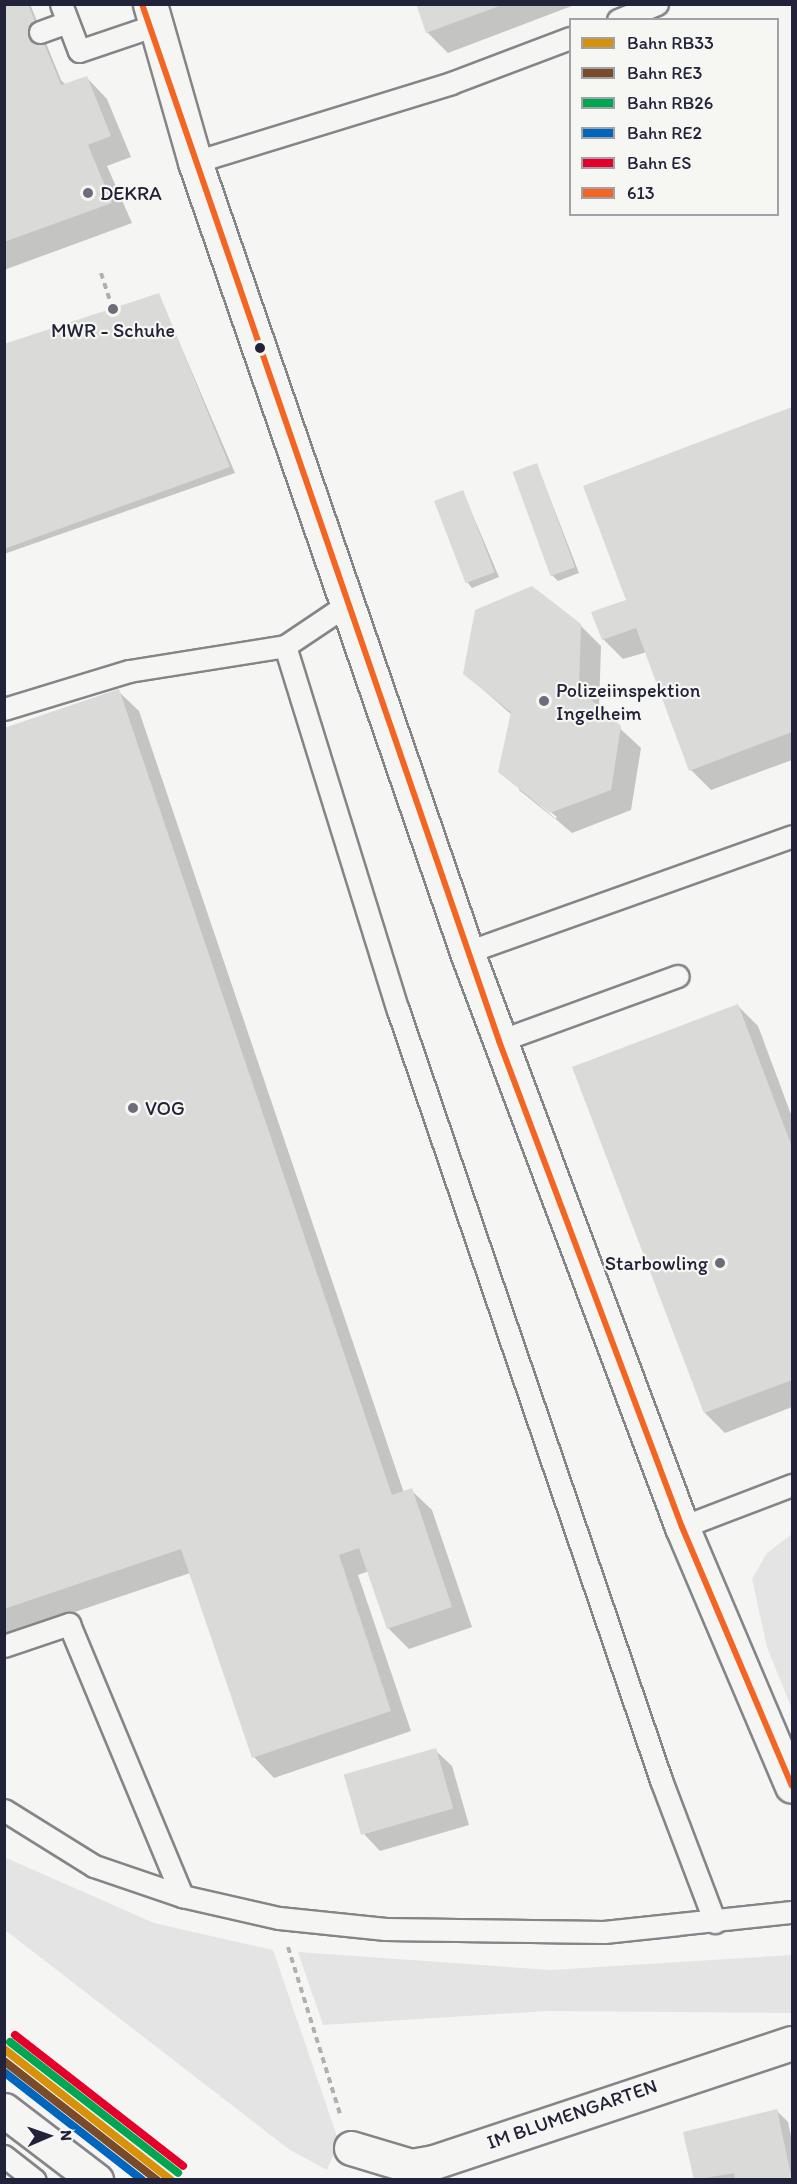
<!DOCTYPE html>
<style>
body{margin:0}
#map{position:relative;width:797px;height:2184px;overflow:hidden;background:#f5f5f3;font-family:Itim,sans-serif}
div>[style]{position:absolute}
[style*='--x']{left:calc(var(--x)*1px);top:calc(var(--y)*1px);width:calc(var(--w)*1px);rotate:calc(var(--a)*1deg)}
.green>*{inset:0;background:#e4e4e4}
.shadow>*{inset:0;background:#0003}
.building>*{inset:0;background:#dadad9;transform-origin:0 0}
.path>*{height:4px;margin-top:-2px;transform-origin:0;background:repeating-linear-gradient(90deg,#b0b0b2 0 6px,transparent 0 10.5px)}
.roads{filter:drop-shadow(2px 0 #858589) drop-shadow(-2px 0 #858589) drop-shadow(0 2px #858589) drop-shadow(0 -2px #858589)}
.lane>*{height:21px;margin:-10.5px;padding:0 10.5px;transform-origin:10.5px;border-radius:10.5px;background:#f5f5f3}
.street>*{height:33px;margin:-16.5px;padding:0 16.5px;transform-origin:16.5px;border-radius:16.5px;background:#f5f5f3}
.secondary>*{height:33px;margin:-16.5px;padding:0 16.5px;transform-origin:16.5px;border-radius:16.5px;background:#f5f5f3}
.bus-1>*{height:6px;margin:-3px;padding:0 3px;transform-origin:3px;border-radius:3px;background:#f26522}
.rail-1>*{height:8px;margin:-4px;padding:0 4px;transform-origin:4px;border-radius:4px;background:#d79209}
.rail-2>*{height:8px;margin:-4px;padding:0 4px;transform-origin:4px;border-radius:4px;background:#7a4b2a}
.rail-3>*{height:8px;margin:-4px;padding:0 4px;transform-origin:4px;border-radius:4px;background:#00a651}
.rail-4>*{height:8px;margin:-4px;padding:0 4px;transform-origin:4px;border-radius:4px;background:#0065bd}
.rail-5>*{height:8px;margin:-4px;padding:0 4px;transform-origin:4px;border-radius:4px;background:#e4002b}
.dots>*{width:16px;height:16px;translate:-50% -50%;box-sizing:border-box;border:3px solid #f6f6f2;border-radius:50%}
span{translate:-50% -50%;white-space:nowrap;text-align:center;line-height:1.15;-webkit-text-stroke:4.5px #f6f6f2;paint-order:stroke}
.poi-label{font-size:20px;color:#22223b}
.left{translate:0 -50%;text-align:left}
.right{translate:-100% -50%;text-align:right}
.street-label{font-size:20px;color:#22223b}
.frame{position:absolute;inset:0;border:6px solid #22223b;pointer-events:none}
.legend{position:absolute;left:569px;top:18px;width:210px;height:198px;box-sizing:border-box;background:#f6f6f2;border:2px solid #a1a1a9;margin:0;padding:8px 10px;list-style:none;font-size:18px;color:#22223b}
.legend li{display:flex;align-items:center;gap:12px;height:30px}
.legend b{width:30px;border:2px solid #a1a1a9}
.north{position:absolute;left:18px;top:2106px;width:60px;height:60px;-webkit-text-stroke:4px #f6f6f2;paint-order:stroke;rotate:88deg;font-size:16px;font-weight:700;line-height:24px;text-align:center;color:#22223b}
.north::after{content:'';display:block;margin:auto;width:21px;height:27px;background:#22223b;clip-path:polygon(50% 0,100% 100%,50% 72%,0 100%)}
</style>
<div id="map">
<div class="green">
<i style="clip-path:polygon(792px 1534px,792px 1709px,767px 1647px,752px 1579px,767px 1553px)"></i>
<i style="clip-path:polygon(4px 1857px,154px 1923px,273px 1950px,339px 2142px,327px 2170px,290px 2150px,5px 1930px)"></i>
<i style="clip-path:polygon(298px 1952px,551px 1970px,792px 1955px,792px 2013px,548px 2011px,323px 2025px)"></i>
</div>
<div class="shadow">
<i style="clip-path:polygon(4px 4px,30px 4px,61px 80px,66px 85px,87px 78px,107px 99px,131px 157px,107px 166px,132px 223px,4px 270px)"></i>
<i style="clip-path:polygon(417px 4px,577px 4px,448px 53px,427px 32px)"></i>
<i style="clip-path:polygon(159px 295px,235px 473px,4px 554px,4px 345px)"></i>
<i style="clip-path:polygon(792px 409px,792px 760px,711px 790px,691px 770px,647px 652px,623px 659px,603px 639px,628px 601px,585px 486px)"></i>
<i style="clip-path:polygon(537px 465px,579px 573px,558px 581px,552px 575px)"></i>
<i style="clip-path:polygon(463px 492px,499px 577px,472px 588px,467px 582px)"></i>
<i style="clip-path:polygon(evenodd,580px 625px,601px 646px,599px 709px,641px 748px,631px 810px,572px 833px,500px 771px,512px 715px,465px 674px,580px 625px,519px 786px,557px 817px,555px 819px,519px 790px,519px 786px)"></i>
<i style="clip-path:polygon(118px 691px,139px 711px,404px 1493px,411px 1490px,432px 1510px,472px 1627px,409px 1649px,388px 1628px,369px 1571px,358px 1575px,411px 1731px,274px 1778px,254px 1757px,190px 1573px,4px 1636px,4px 730px)"></i>
<i style="clip-path:polygon(738px 1006px,758px 1026px,792px 1117px,792px 1407px,725px 1433px,705px 1413px)"></i>
<i style="clip-path:polygon(435px 1750px,452px 1766px,469px 1825px,380px 1851px,364px 1834px)"></i>
<i style="clip-path:polygon(776px 2110px,788px 2122px,792px 2141px,792px 2180px,696px 2180px)"></i>
</div>
<div class="building">
<i style="clip-path:polygon(4px 4px,28px 4px,61px 85px,87px 76px,111px 136px,88px 145px,112px 203px,4px 242px)"></i>
<i style="clip-path:polygon(416px 4px,502px 4px,502px 5px,426px 33px)"></i>
<i style="clip-path:polygon(159px 293px,230px 467px,4px 549px,4px 344px)"></i>
<i style="clip-path:polygon(792px 407px,792px 732px,689px 771px,636px 628px,602px 640px,591px 612px,626px 600px,583px 486px)"></i>
<i style="left:537px;top:463px;width:111px;height:26px;rotate:70deg"></i>
<i style="left:463px;top:490px;width:88px;height:31px;rotate:69deg"></i>
<i style="clip-path:polygon(532px 586px,581px 624px,579px 689px,621px 726px,611px 790px,550px 813px,498px 772px,511px 712px,463px 674px,475px 610px)"></i>
<i style="clip-path:polygon(119px 689px,392px 1495px,412px 1488px,452px 1607px,387px 1629px,359px 1548px,339px 1555px,391px 1711px,252px 1758px,181px 1549px,4px 1609px,4px 728px)"></i>
<i style="clip-path:polygon(738px 1004px,792px 1147px,792px 1380px,704px 1413px,572px 1067px)"></i>
<i style="left:436px;top:1748px;width:63px;height:96px;rotate:74deg"></i>
<i style="clip-path:polygon(777px 2109px,792px 2180px,735px 2180px,734px 2173px,694px 2180px,683px 2132px)"></i>
</div>
<div class="path">
<i style="--x:4;--y:87;--w:1;--a:45"></i>
<i style="--x:101;--y:273;--w:38;--a:72"></i>
<i style="--x:288;--y:1947;--w:178;--a:72.7"></i>
</div>
<div class="roads">
<div class="lane">
<i style="--x:61;--y:4;--w:50;--a:69"></i>
<i style="--x:79;--y:51;--w:78;--a:-18.7"></i>
<i style="--x:618;--y:20;--w:42;--a:-22.3"></i>
<i style="--x:40;--y:32;--w:29;--a:-20"></i>
<i style="--x:195;--y:162;--w:268;--a:-17.1"></i>
<i style="--x:451;--y:83;--w:127;--a:-20.7"></i>
<i style="--x:285;--y:646;--w:381;--a:72.8"></i>
<i style="--x:398;--y:1010;--w:814;--a:71.14"></i>
<i style="--x:661;--y:1780;--w:152;--a:69.2"></i>
<i style="--x:4;--y:709;--w:131;--a:-16.9"></i>
<i style="--x:129;--y:671;--w:158;--a:-9.1"></i>
<i style="--x:285;--y:646;--w:73;--a:-33.9"></i>
<i style="--x:467;--y:952;--w:345;--a:-19.6"></i>
<i style="--x:499;--y:1041;--w:190;--a:-20"></i>
<i style="--x:682;--y:1527;--w:118;--a:-20.9"></i>
<i style="--x:4;--y:1646;--w:69;--a:-18.7"></i>
<i style="--x:69;--y:1624;--w:295;--a:67.4"></i>
<i style="--x:4;--y:1810;--w:106;--a:31.9"></i>
<i style="--x:94;--y:1866;--w:93;--a:18.8"></i>
<i style="--x:182;--y:1896;--w:99;--a:12.8"></i>
<i style="--x:279;--y:1918;--w:107;--a:5.9"></i>
<i style="--x:385;--y:1929;--w:219;--a:0.8"></i>
<i style="--x:604;--y:1932;--w:189;--a:-6.1"></i>
<i style="--x:4;--y:2156;--w:39;--a:38"></i>
</div>
<div class="street">
<i style="--x:351;--y:2148;--w:63;--a:16.7"></i>
<i style="--x:411;--y:2166;--w:23;--a:-10"></i>
<i style="--x:434;--y:2162;--w:377;--a:-18.4"></i>
</div>
<div class="secondary">
<i style="--x:150;--y:4;--w:164;--a:74.1"></i>
<i style="--x:195;--y:162;--w:836;--a:71"></i>
<i style="--x:467;--y:952;--w:614;--a:69.5"></i>
<i style="--x:682;--y:1527;--w:281;--a:67"></i>
<i style="--x:4;--y:2110;--w:116;--a:37.3"></i>
</div>
</div>
<div class="bus-1">
<i style="--x:142;--y:4;--w:1097;--a:71"></i>
<i style="--x:499;--y:1041;--w:519;--a:69.37"></i>
<i style="--x:682;--y:1527;--w:281;--a:67"></i>
</div>
<div class="rail-1">
<i style="--x:4;--y:2049;--w:212;--a:38.1"></i>
</div>
<div class="rail-2">
<i style="--x:4;--y:2061;--w:194;--a:37.9"></i>
</div>
<div class="rail-3">
<i style="--x:10;--y:2042;--w:213;--a:37.9"></i>
</div>
<div class="rail-4">
<i style="--x:4;--y:2072;--w:175;--a:38"></i>
</div>
<div class="rail-5">
<i style="--x:15;--y:2035;--w:213;--a:37.9"></i>
</div>
<div class="dots">
<i style="left:88px;top:193px;background:#6c6c7b"></i>
<i style="left:113px;top:309px;background:#6c6c7b"></i>
<i style="left:260px;top:348px;background:#22223b"></i>
<i style="left:544px;top:701px;background:#6c6c7b"></i>
<i style="left:133px;top:1108px;background:#6c6c7b"></i>
<i style="left:720px;top:1263px;background:#6c6c7b"></i>
</div>
<div class="poi-label">
<span class="left" style="left:100px;top:193px">DEKRA</span>
<span style="left:113px;top:330px">MWR - Schuhe</span>
<span class="left" style="left:556px;top:702px">Polizeiinspektion<br>Ingelheim</span>
<span class="left" style="left:145px;top:1108px">VOG</span>
<span class="right" style="left:708px;top:1263px">Starbowling</span>
</div>
<div class="street-label">
<span style="left:572px;top:2114px;rotate:-19deg">IM BLUMENGARTEN</span>
</div>
<div class="frame"></div>
<ul class="legend">
<li><b style="height:8px;background:#d79209"></b>Bahn RB33</li>
<li><b style="height:8px;background:#7a4b2a"></b>Bahn RE3</li>
<li><b style="height:8px;background:#00a651"></b>Bahn RB26</li>
<li><b style="height:8px;background:#0065bd"></b>Bahn RE2</li>
<li><b style="height:8px;background:#e4002b"></b>Bahn ES</li>
<li><b style="height:8px;background:#f26522"></b>613</li>
</ul>
<div class="north">N</div>
</div>
